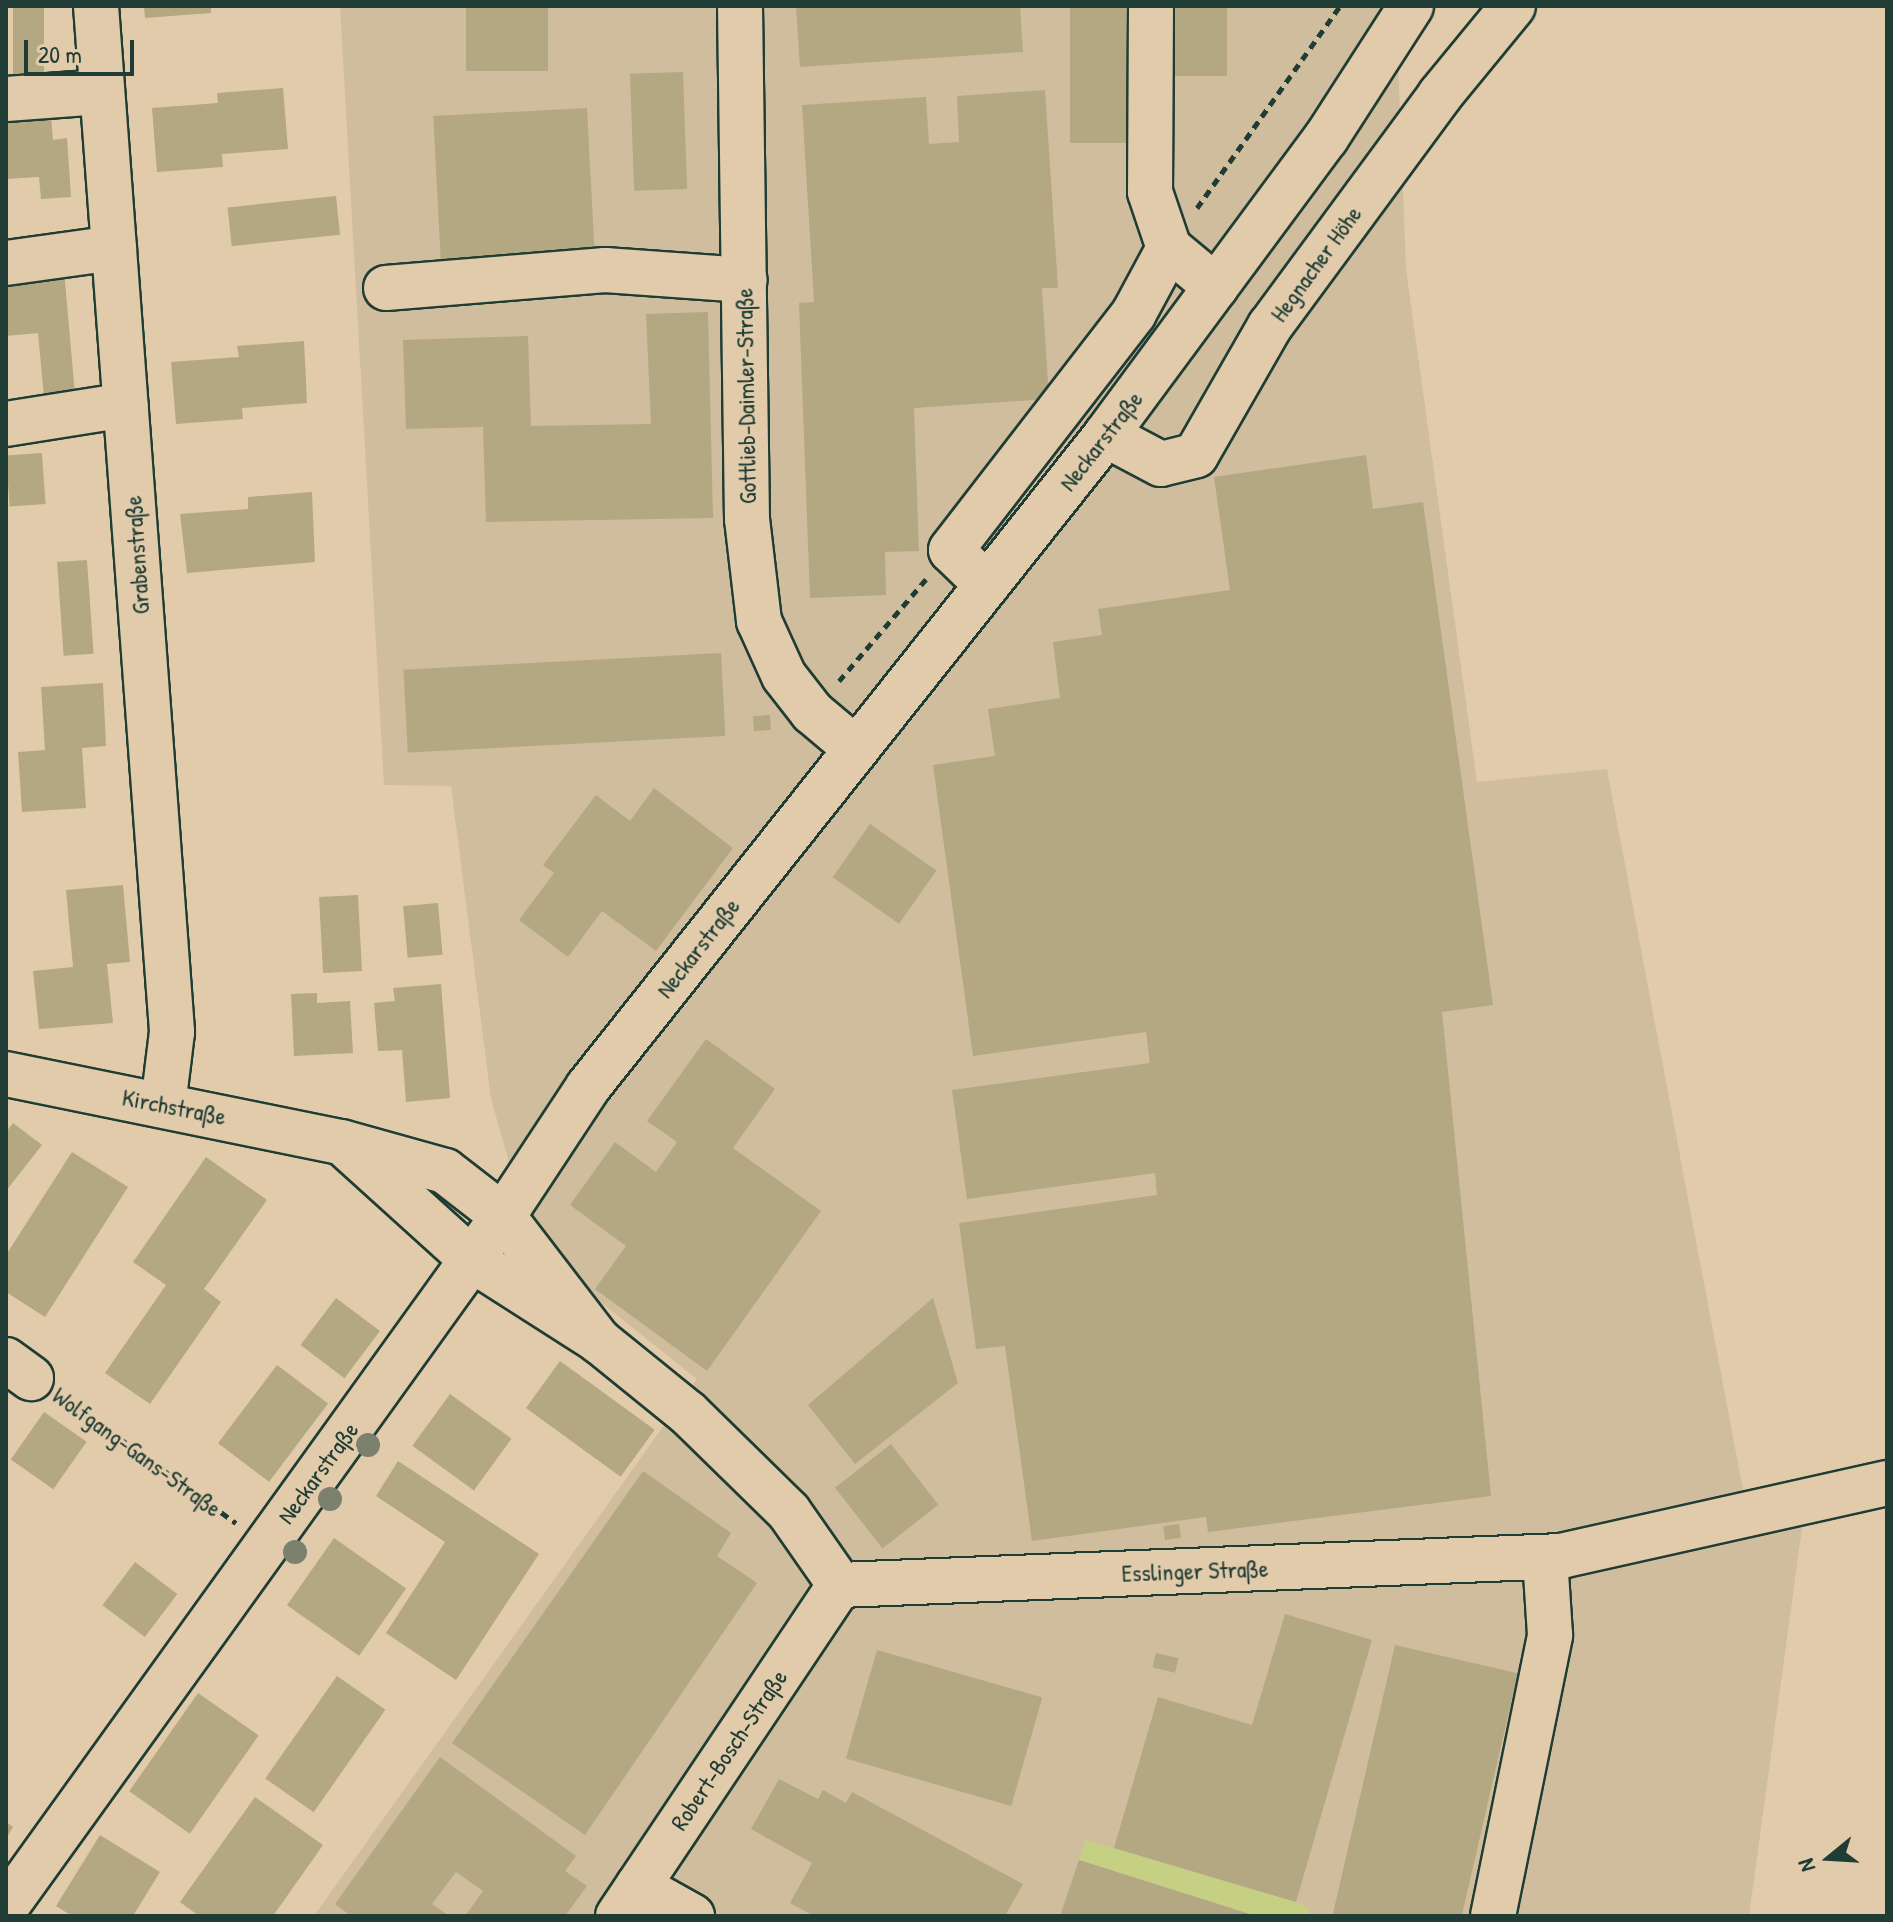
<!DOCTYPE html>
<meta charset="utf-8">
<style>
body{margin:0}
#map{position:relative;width:1893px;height:1922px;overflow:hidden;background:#e2cbab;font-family:"Patrick Hand",sans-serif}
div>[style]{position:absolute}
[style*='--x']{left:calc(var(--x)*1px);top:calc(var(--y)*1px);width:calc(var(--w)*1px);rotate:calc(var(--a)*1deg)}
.built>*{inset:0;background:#d0bd9d}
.green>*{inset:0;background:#c5d084}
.building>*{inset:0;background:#b3a882;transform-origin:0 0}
.path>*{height:5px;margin-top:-2.5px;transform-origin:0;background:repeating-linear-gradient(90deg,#1f3d34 0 8px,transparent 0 14px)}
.roads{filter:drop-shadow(2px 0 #1f3d34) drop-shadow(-2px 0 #1f3d34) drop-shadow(0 2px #1f3d34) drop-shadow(0 -2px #1f3d34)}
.minor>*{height:44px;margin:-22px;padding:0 22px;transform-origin:22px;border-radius:22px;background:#e2cbab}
.major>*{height:44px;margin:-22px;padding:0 22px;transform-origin:22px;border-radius:22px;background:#e2cbab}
.trees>*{width:24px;height:24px;margin:-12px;border-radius:50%;background:#7b816c}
span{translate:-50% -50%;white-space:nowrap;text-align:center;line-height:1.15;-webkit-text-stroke:7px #e2cbab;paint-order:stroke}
.street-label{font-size:24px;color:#1f3d34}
.frame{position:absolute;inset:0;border:8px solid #1f3d34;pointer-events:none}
.north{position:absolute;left:1789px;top:1818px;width:80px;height:80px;-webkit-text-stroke:6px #e2cbab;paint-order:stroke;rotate:252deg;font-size:22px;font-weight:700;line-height:32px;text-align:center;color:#1f3d34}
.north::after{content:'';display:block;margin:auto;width:28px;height:36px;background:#1f3d34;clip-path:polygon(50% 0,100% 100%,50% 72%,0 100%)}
.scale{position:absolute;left:24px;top:40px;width:110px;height:36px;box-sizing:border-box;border:4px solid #1f3d34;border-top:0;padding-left:10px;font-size:24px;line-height:28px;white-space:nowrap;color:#1f3d34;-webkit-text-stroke:6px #e2cbab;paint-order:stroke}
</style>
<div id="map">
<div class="built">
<i style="clip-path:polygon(340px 6px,1396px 6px,1406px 269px,1477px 782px,1607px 769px,1750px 1527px,1804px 1514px,1749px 1916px,314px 1916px,697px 1379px,534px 1249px,491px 1099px,451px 786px,384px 785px)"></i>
</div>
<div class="green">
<i style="clip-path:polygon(1086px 1840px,1296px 1902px,1308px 1907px,1309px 1916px,1255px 1916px,1079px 1860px)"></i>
</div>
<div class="building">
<i style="left:13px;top:6px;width:31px;height:87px"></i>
<i style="clip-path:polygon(144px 6px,211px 6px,211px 13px,145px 18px)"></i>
<i style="left:466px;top:6px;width:82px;height:65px"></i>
<i style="clip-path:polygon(796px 6px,1020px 6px,1023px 52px,800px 67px)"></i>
<i style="left:1070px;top:6px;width:65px;height:137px"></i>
<i style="left:1160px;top:6px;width:67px;height:70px"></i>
<i style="left:683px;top:72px;width:117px;height:53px;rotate:88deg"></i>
<i style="clip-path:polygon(283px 88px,288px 149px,222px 154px,223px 167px,157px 172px,152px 108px,218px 103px,217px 93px)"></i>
<i style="clip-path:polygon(1045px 90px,1058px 288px,1042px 288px,1049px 399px,914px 408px,919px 551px,885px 552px,886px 595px,810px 598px,799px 303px,814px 302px,802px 105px,926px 97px,929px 144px,959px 142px,957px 96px)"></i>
<i style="left:587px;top:108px;width:149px;height:154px;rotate:87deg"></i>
<i style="clip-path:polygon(51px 116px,53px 140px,67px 138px,71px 197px,41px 199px,39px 177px,6px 179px,6px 119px)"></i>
<i style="left:336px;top:196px;width:39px;height:109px;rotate:84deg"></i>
<i style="clip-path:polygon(64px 270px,76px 406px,45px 408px,38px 333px,6px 336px,6px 275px)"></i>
<i style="clip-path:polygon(708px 312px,713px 518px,486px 522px,483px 427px,406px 429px,403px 340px,528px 336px,531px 426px,651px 424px,646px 314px)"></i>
<i style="clip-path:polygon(304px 341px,307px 403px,242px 408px,243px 419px,176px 424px,171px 362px,239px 357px,237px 346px)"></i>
<i style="left:42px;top:453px;width:51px;height:36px;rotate:86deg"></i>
<i style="clip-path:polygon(1366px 455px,1373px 509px,1423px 502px,1493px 1005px,1442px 1012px,1491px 1496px,1208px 1532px,1206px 1517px,1032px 1541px,1005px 1346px,976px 1349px,959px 1223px,1157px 1195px,1155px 1173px,967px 1199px,952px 1090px,1150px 1063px,1146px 1032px,973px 1056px,933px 765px,995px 756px,988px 709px,1060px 698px,1053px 642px,1102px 635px,1098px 609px,1230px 590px,1214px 477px)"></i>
<i style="clip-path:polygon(312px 492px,315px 562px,187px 573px,180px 514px,248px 509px,248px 497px)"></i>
<i style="left:87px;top:560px;width:94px;height:30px;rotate:86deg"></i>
<i style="left:721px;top:653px;width:83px;height:318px;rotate:87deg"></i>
<i style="clip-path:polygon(103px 683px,106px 746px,82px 748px,86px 808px,22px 812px,18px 752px,45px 750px,41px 687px)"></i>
<i style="left:770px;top:715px;width:15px;height:17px;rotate:86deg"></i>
<i style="clip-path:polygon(654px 788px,733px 848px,656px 951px,602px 911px,568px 957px,519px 920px,554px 873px,543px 865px,596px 795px,630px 821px)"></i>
<i style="left:870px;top:824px;width:81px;height:65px;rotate:35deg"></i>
<i style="clip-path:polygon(123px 885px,130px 962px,107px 964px,113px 1023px,39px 1029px,33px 971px,73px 967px,66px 890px)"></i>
<i style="left:358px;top:895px;width:76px;height:39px;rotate:87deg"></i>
<i style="left:438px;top:903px;width:52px;height:35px;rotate:85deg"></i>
<i style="clip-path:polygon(441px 984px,450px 1098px,406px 1102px,402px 1050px,378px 1051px,374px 1003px,395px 1001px,393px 988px)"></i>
<i style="clip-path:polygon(317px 993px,317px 1003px,350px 1001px,353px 1053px,294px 1056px,291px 994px)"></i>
<i style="clip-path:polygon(706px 1039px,775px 1089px,733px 1148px,821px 1211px,707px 1371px,595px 1289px,626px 1246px,570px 1205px,615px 1142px,656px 1172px,677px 1142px,647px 1121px)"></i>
<i style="clip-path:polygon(13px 1123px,42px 1145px,6px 1191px,6px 1132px)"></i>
<i style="clip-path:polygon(72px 1152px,128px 1187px,45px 1317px,6px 1292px,6px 1255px)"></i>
<i style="clip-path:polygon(206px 1157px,267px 1200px,204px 1289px,221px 1302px,150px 1404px,105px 1373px,166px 1285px,133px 1262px)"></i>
<i style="left:336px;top:1298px;width:55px;height:59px;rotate:37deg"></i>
<i style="clip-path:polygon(933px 1298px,958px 1383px,855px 1464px,808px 1405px)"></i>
<i style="left:560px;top:1361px;width:117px;height:58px;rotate:36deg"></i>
<i style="left:277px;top:1365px;width:64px;height:98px;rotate:37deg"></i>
<i style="left:450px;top:1394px;width:76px;height:64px;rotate:36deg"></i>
<i style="left:44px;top:1412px;width:52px;height:58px;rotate:35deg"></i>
<i style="left:891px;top:1444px;width:77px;height:71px;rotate:52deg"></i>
<i style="clip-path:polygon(398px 1461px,539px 1554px,456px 1680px,386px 1633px,445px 1542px,376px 1496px)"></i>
<i style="clip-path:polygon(643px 1471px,731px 1533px,717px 1556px,757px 1583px,585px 1835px,452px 1743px)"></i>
<i style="left:1179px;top:1524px;width:14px;height:16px;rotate:82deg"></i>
<i style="left:334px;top:1538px;width:88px;height:82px;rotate:35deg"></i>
<i style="left:135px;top:1562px;width:53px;height:54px;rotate:37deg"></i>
<i style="clip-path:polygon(1285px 1614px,1372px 1640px,1296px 1902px,1114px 1848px,1158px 1697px,1252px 1725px)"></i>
<i style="left:1395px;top:1645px;width:126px;height:278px;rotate:13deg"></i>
<i style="left:877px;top:1650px;width:172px;height:113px;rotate:16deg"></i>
<i style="left:1156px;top:1653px;width:23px;height:15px;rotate:13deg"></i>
<i style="left:337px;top:1676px;width:59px;height:125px;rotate:35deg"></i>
<i style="left:198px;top:1693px;width:74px;height:120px;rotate:35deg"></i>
<i style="clip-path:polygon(440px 1757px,576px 1856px,565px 1871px,587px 1886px,565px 1916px,465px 1916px,483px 1891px,456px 1872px,432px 1904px,449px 1916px,351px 1916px,335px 1904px)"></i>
<i style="clip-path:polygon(779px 1779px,818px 1799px,823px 1790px,846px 1803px,852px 1792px,1023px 1884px,1005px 1916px,814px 1916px,790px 1903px,812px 1863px,751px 1829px)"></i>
<i style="clip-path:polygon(255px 1797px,323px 1845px,273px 1916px,199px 1916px,180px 1902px)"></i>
<i style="clip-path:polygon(6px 1822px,13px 1827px,6px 1839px)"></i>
<i style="clip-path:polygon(100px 1835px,160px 1872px,133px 1916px,72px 1916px,56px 1906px)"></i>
<i style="clip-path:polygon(1079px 1860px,1253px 1915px,1253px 1916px,1060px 1916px)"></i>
</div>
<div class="path">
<i style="--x:1197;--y:208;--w:247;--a:-54.7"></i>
<i style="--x:839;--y:681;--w:134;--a:-49.5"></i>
<i style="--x:63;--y:1397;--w:214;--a:36.1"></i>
</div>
<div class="roads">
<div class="minor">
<i style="--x:96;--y:6;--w:1029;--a:85.76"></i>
<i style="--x:172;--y:1032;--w:74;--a:97"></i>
<i style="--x:740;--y:6;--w:513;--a:89.22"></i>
<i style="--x:747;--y:519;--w:103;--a:83.3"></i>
<i style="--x:759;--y:621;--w:60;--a:65.6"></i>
<i style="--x:784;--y:676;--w:46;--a:52.1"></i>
<i style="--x:812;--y:712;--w:57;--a:40.1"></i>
<i style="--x:1151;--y:6;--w:186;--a:90.3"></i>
<i style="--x:1150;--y:192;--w:59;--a:71.3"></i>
<i style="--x:1169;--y:248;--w:61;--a:39.7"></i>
<i style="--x:6;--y:99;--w:96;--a:-4.2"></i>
<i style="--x:6;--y:263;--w:109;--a:-7.9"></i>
<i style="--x:386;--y:288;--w:220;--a:-4.7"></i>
<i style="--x:605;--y:270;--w:140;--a:4.1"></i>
<i style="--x:6;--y:424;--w:121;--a:-9"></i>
<i style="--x:1106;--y:435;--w:62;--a:27.8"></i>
<i style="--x:1161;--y:464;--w:36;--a:-14"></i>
<i style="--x:1196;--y:455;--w:149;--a:-60.2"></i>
<i style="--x:1270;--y:326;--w:287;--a:-53.6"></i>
<i style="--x:1440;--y:95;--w:115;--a:-50.6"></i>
<i style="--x:987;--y:585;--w:50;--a:-135.8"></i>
<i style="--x:951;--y:550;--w:299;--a:-52.3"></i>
<i style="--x:1134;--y:313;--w:74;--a:-61.7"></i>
<i style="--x:6;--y:1074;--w:342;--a:11.5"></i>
<i style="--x:341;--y:1142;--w:108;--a:15.6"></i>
<i style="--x:445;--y:1171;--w:73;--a:37.8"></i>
<i style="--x:503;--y:1216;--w:158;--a:52.5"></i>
<i style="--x:346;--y:1146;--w:169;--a:42.1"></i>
<i style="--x:471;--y:1259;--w:152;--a:32.6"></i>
<i style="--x:599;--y:1341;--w:114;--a:39"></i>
<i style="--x:688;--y:1413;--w:141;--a:44.4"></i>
<i style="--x:789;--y:1512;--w:89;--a:55.1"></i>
<i style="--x:6;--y:1360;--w:31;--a:36"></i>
<i style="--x:840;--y:1585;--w:722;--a:-2.3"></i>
<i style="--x:1561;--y:1556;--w:334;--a:-12.6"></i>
<i style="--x:638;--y:1886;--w:62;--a:29.1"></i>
<i style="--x:618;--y:1916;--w:399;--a:-56.2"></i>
<i style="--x:1493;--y:1916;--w:287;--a:-78.5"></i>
<i style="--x:1550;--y:1635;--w:78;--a:-93.7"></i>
</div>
<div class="major">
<i style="--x:6;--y:1907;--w:851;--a:-54.27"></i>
<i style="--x:503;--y:1216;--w:154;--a:-56.6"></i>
<i style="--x:588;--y:1087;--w:833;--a:-51.53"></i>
<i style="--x:1106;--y:435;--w:370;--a:-53.5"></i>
<i style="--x:1326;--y:138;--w:157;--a:-57.2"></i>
</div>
</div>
<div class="trees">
<i style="left:368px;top:1445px"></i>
<i style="left:330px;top:1499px"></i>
<i style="left:295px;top:1552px"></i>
</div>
<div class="street-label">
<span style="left:1316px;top:264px;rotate:-54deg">Hegnacher Höhe</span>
<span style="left:746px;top:396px;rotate:-91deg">Gottlieb-Daimler-Straße</span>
<span style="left:1101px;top:441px;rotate:-52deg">Neckarstraße</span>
<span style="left:137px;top:555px;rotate:-94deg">Grabenstraße</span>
<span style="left:698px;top:948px;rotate:-52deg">Neckarstraße</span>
<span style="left:174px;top:1107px;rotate:11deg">Kirchstraße</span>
<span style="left:137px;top:1452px;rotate:36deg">Wolfgang-Gans-Straße</span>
<span style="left:318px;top:1473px;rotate:-54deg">Neckarstraße</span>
<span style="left:1195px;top:1571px;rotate:-2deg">Esslinger Straße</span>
<span style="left:729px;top:1750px;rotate:-56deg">Robert-Bosch-Straße</span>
</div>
<div class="frame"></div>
<div class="north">N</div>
<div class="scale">20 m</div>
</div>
